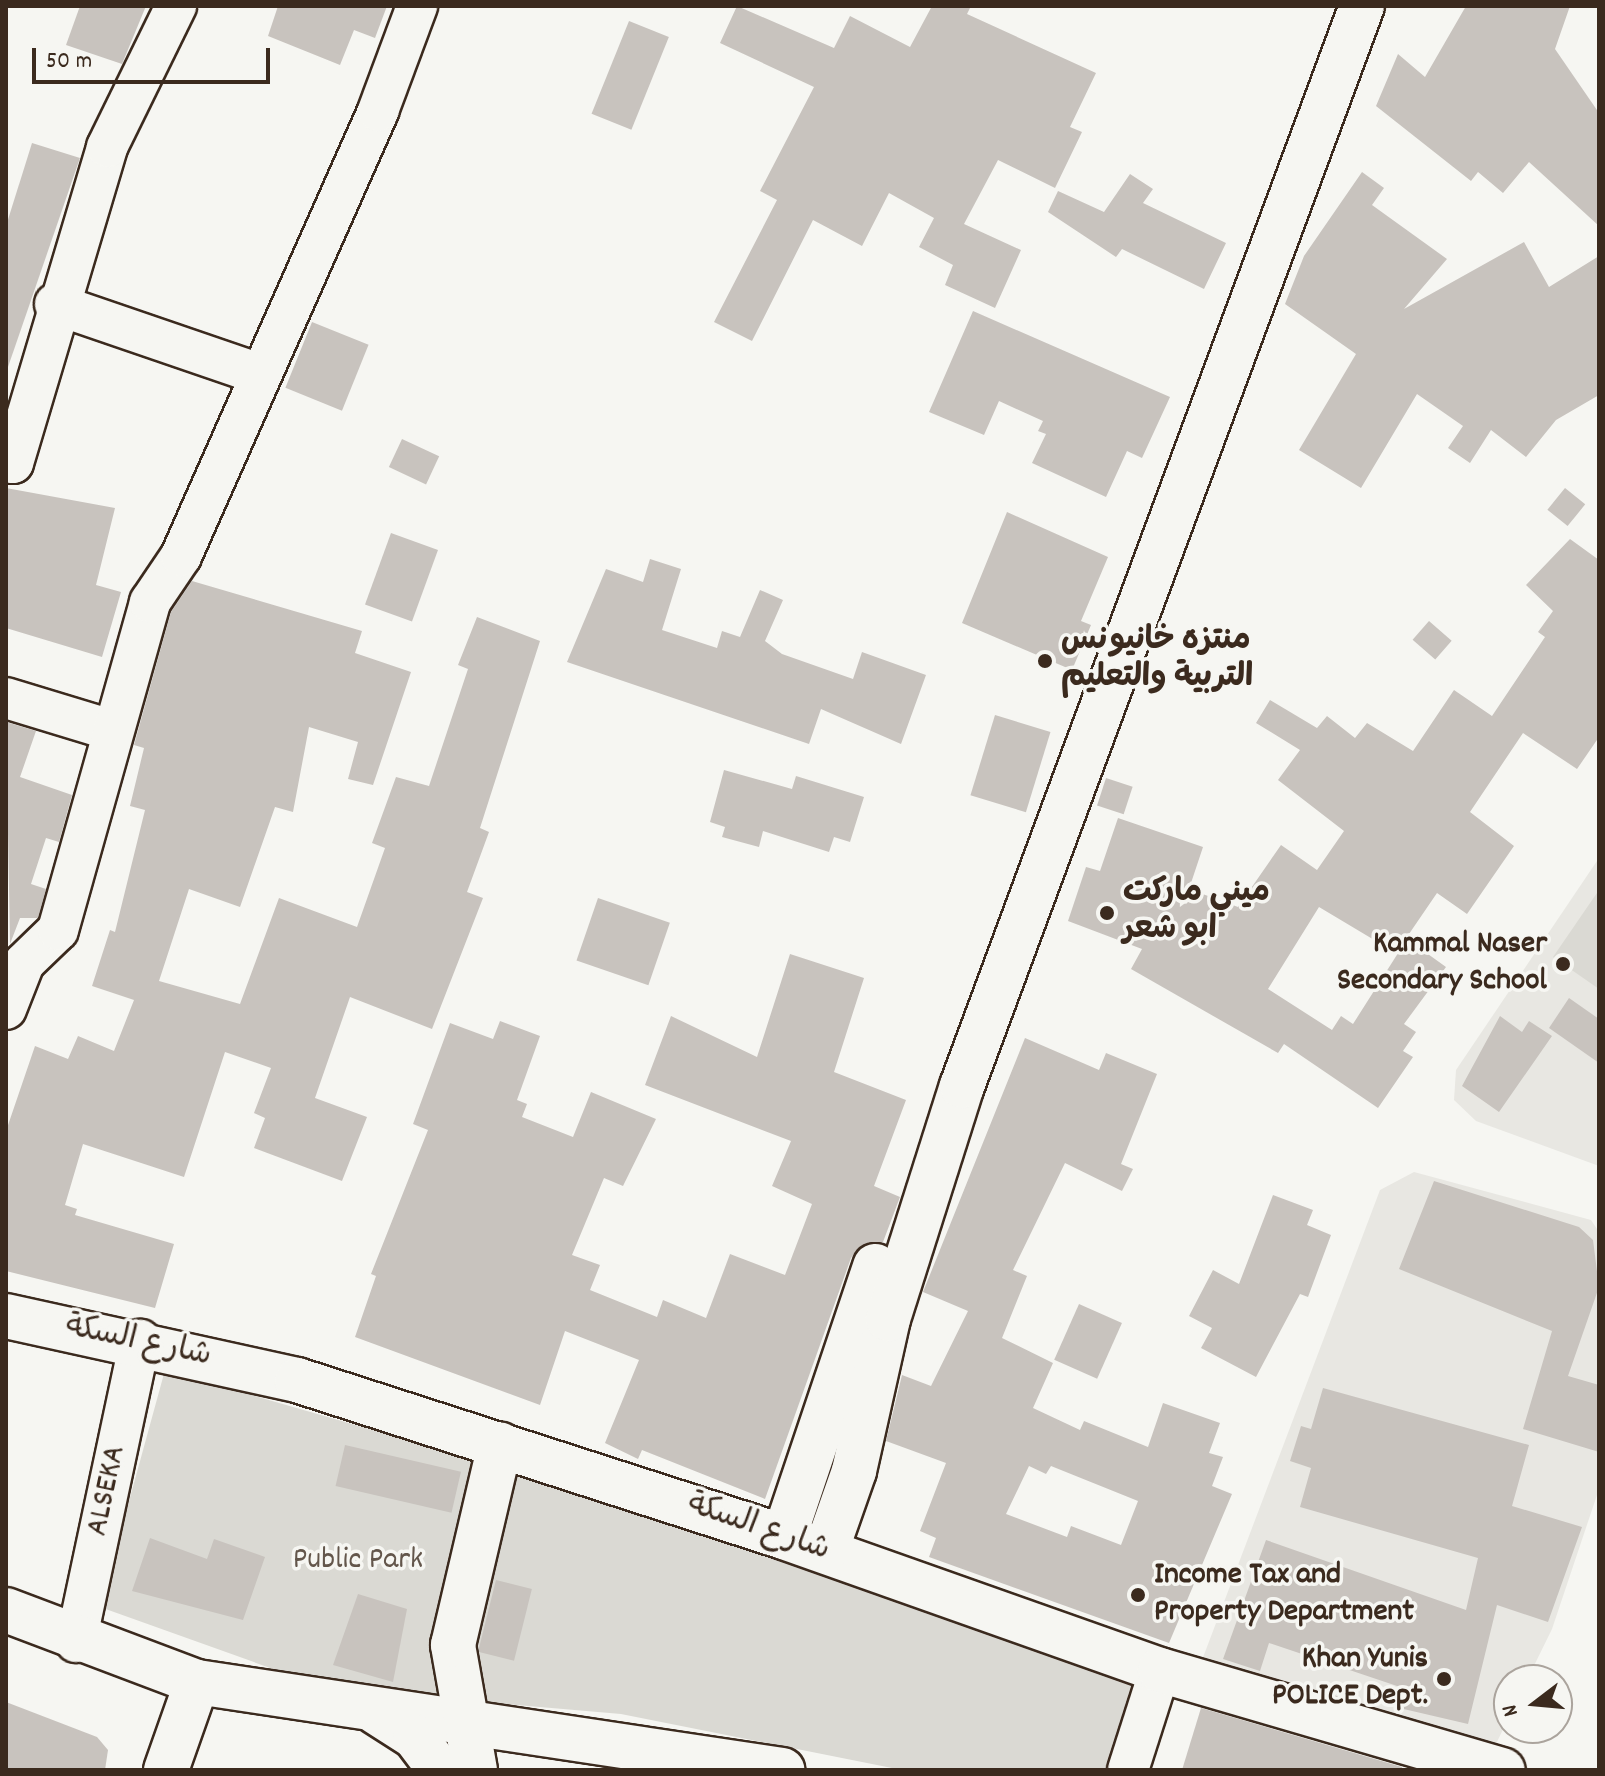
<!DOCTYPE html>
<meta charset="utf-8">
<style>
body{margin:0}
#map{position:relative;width:1605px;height:1776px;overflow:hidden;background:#f6f6f2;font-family:Dekko,"Playpen Sans Arabic",sans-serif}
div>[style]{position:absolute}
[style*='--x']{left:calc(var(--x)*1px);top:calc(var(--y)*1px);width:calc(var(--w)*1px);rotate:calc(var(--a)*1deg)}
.built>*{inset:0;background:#e8e7e2}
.green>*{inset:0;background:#dad9d3}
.building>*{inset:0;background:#c8c3be;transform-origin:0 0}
.roads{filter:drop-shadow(2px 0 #3b2a1e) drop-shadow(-2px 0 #3b2a1e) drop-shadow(0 2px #3b2a1e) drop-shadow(0 -2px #3b2a1e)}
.minor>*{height:40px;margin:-20px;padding:0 20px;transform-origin:20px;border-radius:20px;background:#f6f6f2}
.major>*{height:44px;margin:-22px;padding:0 22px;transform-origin:22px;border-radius:22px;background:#f6f6f2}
.dots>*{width:22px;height:22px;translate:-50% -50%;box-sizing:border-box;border:4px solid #f6f6f2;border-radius:50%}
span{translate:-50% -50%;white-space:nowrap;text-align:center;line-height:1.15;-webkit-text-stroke:7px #f6f6f2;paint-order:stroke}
.poi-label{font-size:32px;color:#3b2a1e;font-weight:700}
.left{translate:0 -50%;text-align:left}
.right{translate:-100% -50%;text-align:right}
.street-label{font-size:32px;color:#3b2a1e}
.park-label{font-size:32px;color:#63564b}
.frame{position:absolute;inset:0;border:8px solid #3b2a1e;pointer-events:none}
.north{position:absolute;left:1493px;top:1664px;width:80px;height:80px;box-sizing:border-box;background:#f6f6f2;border:2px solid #aba49d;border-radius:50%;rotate:254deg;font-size:22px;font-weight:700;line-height:32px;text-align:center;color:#3b2a1e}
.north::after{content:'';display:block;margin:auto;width:28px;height:36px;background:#3b2a1e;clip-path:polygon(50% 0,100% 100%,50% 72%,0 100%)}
.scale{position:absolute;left:32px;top:48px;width:238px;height:36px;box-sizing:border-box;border:4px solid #3b2a1e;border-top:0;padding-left:10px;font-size:24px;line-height:28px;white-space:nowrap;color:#3b2a1e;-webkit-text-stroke:6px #f6f6f2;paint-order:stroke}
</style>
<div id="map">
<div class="built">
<i style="clip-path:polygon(1599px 858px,1599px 1166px,1476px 1121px,1454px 1100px,1456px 1070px)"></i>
<i style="clip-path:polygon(1414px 1172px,1591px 1220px,1599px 1232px,1599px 1489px,1552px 1629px,1527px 1680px,1509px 1680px,1509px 1717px,1495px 1746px,1199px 1668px,1380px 1190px)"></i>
</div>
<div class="green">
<i style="clip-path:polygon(1599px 890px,1599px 989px,1553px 957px)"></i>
<i style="clip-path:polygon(165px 1370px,446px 1451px,1138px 1675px,1110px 1770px,902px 1770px,621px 1714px,329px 1689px,100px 1607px)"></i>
</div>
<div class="building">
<i style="clip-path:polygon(80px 6px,146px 6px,122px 64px,66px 45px)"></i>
<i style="clip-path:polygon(278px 6px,387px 6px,375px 38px,354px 30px,340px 65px,268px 36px)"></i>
<i style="clip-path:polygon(737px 6px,834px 48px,850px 16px,910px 47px,932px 6px,971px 6px,967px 14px,1096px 73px,1070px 127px,1082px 132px,1055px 188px,998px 160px,964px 224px,1021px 250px,995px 308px,945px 285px,953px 265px,919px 247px,934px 218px,889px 193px,862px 246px,813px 220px,752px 341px,714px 322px,777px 200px,760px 191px,814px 87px,720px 43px)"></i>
<i style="clip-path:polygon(1466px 6px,1570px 6px,1555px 49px,1599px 113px,1599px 226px,1529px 162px,1503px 193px,1478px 172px,1471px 181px,1376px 106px,1398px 54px,1425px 77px)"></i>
<i style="left:629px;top:21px;width:43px;height:100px;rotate:22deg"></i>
<i style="clip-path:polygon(32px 143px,80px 158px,8px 367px,6px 226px)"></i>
<i style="clip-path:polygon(1362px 172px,1384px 188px,1372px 205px,1447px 259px,1404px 309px,1524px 242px,1549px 287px,1599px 256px,1599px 395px,1556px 420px,1526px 457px,1491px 430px,1470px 463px,1448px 448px,1463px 426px,1417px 394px,1361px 488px,1299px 450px,1356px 354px,1285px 304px,1304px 256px)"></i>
<i style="clip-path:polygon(1130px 174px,1153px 189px,1143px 203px,1226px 243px,1204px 289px,1122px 249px,1116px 257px,1048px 212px,1058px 191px,1104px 212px)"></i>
<i style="clip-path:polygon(973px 311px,1170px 397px,1142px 458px,1127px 451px,1106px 497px,1032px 463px,1046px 434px,1038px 431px,1043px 421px,999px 401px,984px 435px,929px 412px)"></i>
<i style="left:312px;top:322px;width:61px;height:71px;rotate:22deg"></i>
<i style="left:402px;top:439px;width:41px;height:31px;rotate:25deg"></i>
<i style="clip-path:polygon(6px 488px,115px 508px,96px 585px,121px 592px,102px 657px,6px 628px)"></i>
<i style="left:1565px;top:488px;width:26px;height:28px;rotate:39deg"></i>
<i style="clip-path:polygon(1007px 512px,1108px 557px,1081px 621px,1091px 625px,1072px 670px,962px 623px)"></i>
<i style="left:391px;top:533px;width:50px;height:76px;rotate:20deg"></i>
<i style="clip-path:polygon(1570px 539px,1599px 560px,1599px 737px,1577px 769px,1523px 733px,1470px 812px,1514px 846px,1467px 914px,1437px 893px,1396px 953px,1319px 907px,1268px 989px,1332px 1030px,1341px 1016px,1353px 1024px,1407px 939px,1446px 967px,1404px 1024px,1416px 1032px,1403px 1051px,1413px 1057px,1378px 1108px,1284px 1044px,1278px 1053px,1131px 969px,1142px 949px,1068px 921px,1086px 867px,1100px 871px,1118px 818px,1203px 847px,1189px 889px,1238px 907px,1281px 845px,1317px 870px,1344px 831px,1278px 780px,1300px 750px,1256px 723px,1270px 700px,1317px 728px,1327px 716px,1355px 738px,1367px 723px,1413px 751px,1454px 690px,1492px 716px,1545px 637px,1538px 632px,1553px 611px,1526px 585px)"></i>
<i style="clip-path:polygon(650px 559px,681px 569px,662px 630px,717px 648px,722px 631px,740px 637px,760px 590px,783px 600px,765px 641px,782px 654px,853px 679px,862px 652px,926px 675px,901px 744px,821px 709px,809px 744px,567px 662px,606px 569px,643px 582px)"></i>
<i style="clip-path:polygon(192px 581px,362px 631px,355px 653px,411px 672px,373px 785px,348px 779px,358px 742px,309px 727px,293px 812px,275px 807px,240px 907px,189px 889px,159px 981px,240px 1004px,279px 898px,357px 927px,385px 848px,372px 843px,396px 777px,429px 786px,468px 669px,458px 665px,477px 617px,540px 641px,480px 828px,489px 832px,467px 892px,483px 898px,432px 1029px,350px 997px,315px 1098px,367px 1117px,342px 1181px,254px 1148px,265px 1118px,254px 1113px,271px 1068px,225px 1052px,184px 1177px,83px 1144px,65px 1205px,77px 1209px,75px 1215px,174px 1244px,155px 1308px,6px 1271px,6px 1131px,35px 1046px,68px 1059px,78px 1036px,114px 1051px,134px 1000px,92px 986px,110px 930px,115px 932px,145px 810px,130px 806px,144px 748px,134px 745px,171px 612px)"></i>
<i style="left:1429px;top:621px;width:30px;height:25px;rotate:41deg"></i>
<i style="left:995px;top:715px;width:58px;height:84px;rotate:17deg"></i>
<i style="clip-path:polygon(6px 722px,36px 731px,20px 777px,72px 795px,59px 842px,46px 838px,31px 884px,46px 889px,38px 918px,20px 918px,10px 944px)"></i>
<i style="clip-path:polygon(724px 770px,792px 789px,796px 776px,864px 797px,850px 842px,834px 837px,829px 852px,763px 831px,759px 847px,722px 837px,725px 827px,710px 822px)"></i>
<i style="left:1106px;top:778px;width:28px;height:29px;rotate:18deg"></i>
<i style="left:598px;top:898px;width:76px;height:66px;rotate:19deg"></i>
<i style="clip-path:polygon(790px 954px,864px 978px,834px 1072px,906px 1100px,874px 1186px,900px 1197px,883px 1242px,859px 1247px,851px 1258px,765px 1499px,642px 1450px,638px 1459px,605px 1443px,639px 1360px,565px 1331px,540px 1405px,355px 1337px,376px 1276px,371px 1274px,428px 1130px,413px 1124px,450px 1023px,493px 1039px,500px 1021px,540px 1036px,517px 1100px,527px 1104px,522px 1117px,573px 1137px,591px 1092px,656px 1119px,623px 1186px,604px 1178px,572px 1255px,600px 1265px,590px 1290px,657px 1317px,663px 1300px,706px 1318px,730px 1254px,785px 1275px,812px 1204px,772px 1186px,791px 1141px,645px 1085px,671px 1016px,757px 1057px)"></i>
<i style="clip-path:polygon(1569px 998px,1599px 1019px,1599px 1063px,1549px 1028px)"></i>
<i style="clip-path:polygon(1500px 1016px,1522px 1032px,1529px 1021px,1552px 1036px,1499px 1112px,1462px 1086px)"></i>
<i style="clip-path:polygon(evenodd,1025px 1038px,1099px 1070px,1106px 1053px,1157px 1074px,1121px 1164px,1133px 1169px,1122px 1191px,1065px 1163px,1013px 1270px,1027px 1276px,1002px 1338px,1053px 1363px,1033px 1408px,1080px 1430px,1084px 1421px,1148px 1447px,1163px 1403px,1220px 1423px,1209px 1453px,1223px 1457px,1212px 1486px,1232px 1494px,1169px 1643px,929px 1557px,936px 1538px,920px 1531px,946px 1463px,886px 1441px,902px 1375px,931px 1386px,968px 1311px,923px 1292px,1025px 1038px,1029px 1466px,1046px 1474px,1051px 1466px,1138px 1501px,1121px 1545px,1071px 1526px,1067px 1537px,1006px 1514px,1029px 1466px)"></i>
<i style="clip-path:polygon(1434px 1181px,1579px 1227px,1593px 1240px,1599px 1287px,1568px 1376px,1599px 1385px,1599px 1452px,1523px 1429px,1552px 1331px,1399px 1269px)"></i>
<i style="clip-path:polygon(1273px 1195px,1313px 1210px,1307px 1225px,1331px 1235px,1308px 1297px,1300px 1294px,1256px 1377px,1201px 1348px,1212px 1328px,1189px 1316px,1213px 1270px,1239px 1284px)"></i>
<i style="left:1079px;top:1304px;width:47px;height:61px;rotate:24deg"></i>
<i style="clip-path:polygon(1323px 1388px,1529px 1445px,1512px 1506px,1582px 1527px,1548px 1622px,1497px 1605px,1468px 1724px,1395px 1707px,1400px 1687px,1269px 1643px,1260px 1671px,1223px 1659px,1266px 1540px,1466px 1610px,1478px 1558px,1300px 1507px,1311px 1468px,1290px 1461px,1301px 1426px,1311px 1429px)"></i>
<i style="left:345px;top:1445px;width:119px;height:42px;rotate:13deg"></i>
<i style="clip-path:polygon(150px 1538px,207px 1559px,214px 1539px,265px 1557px,243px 1620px,132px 1591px)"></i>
<i style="left:496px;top:1580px;width:37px;height:74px;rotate:14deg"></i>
<i style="clip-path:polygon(358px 1594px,407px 1609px,393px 1682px,333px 1665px)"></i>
<i style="clip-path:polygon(6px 1702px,97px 1737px,108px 1750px,105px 1770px,6px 1770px)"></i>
<i style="clip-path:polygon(1201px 1708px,1402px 1767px,1402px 1770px,1182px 1770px)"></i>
</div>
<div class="roads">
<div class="minor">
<i style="--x:55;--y:304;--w:213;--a:18.9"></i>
<i style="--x:6;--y:462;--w:7;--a:8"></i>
<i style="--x:13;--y:463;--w:330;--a:-73.4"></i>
<i style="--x:107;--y:147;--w:157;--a:-63.9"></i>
<i style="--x:6;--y:698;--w:110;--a:16.9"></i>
<i style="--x:6;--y:1009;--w:49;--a:-68.6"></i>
<i style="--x:24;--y:963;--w:47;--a:-44.1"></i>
<i style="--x:58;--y:930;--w:341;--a:-74.3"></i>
<i style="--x:150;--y:602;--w:55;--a:-56"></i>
<i style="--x:181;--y:556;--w:487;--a:-66.1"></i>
<i style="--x:378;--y:111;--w:112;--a:-69.6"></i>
<i style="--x:76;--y:1642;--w:309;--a:-78"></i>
<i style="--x:1128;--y:1770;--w:105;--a:-72.3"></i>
</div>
<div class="major">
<i style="--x:6;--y:1316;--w:298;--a:12.4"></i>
<i style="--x:297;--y:1380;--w:512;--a:17.87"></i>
<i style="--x:784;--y:1537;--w:399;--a:19.5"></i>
<i style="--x:1160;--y:1670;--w:357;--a:16.3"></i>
<i style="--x:784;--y:1537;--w:286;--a:-71.4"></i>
<i style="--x:826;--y:1551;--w:85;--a:-70.7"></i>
<i style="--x:854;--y:1471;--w:156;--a:-77.4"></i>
<i style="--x:888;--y:1319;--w:244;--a:-72.4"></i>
<i style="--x:962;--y:1086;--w:1152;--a:-69.68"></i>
<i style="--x:6;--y:1610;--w:204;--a:20.7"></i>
<i style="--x:197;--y:1682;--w:592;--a:8.55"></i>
<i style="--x:376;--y:1712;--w:46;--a:32.7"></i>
<i style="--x:415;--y:1737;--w:41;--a:52.9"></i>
<i style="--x:166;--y:1770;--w:93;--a:-70.6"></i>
<i style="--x:475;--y:1770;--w:127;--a:-100"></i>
<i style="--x:453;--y:1645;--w:206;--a:-76.8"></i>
</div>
</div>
<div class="dots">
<i style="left:1045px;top:661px;background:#3b2a1e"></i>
<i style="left:1107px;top:913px;background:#3b2a1e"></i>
<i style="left:1563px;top:964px;background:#3b2a1e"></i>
<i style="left:1138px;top:1595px;background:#3b2a1e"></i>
<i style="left:1444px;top:1679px;background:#3b2a1e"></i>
</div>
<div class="poi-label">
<span class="left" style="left:1061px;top:661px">منتزه خانيونس<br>التربية والتعليم</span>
<span class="left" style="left:1123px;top:913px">ميني ماركت<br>ابو شعر</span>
<span class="right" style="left:1547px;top:964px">Kammal Naser<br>Secondary School</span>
<span class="left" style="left:1154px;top:1595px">Income Tax and<br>Property Department</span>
<span class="right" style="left:1428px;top:1679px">Khan Yunis<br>POLICE Dept.</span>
</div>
<div class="street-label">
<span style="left:138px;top:1343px;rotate:12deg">شارع السكة</span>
<span style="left:108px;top:1491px;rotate:-78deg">ALSEKA</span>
<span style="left:758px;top:1529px;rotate:19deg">شارع السكة</span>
</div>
<div class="park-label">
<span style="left:358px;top:1561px">Public Park</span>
</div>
<div class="frame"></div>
<div class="north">N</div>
<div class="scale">50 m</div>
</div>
